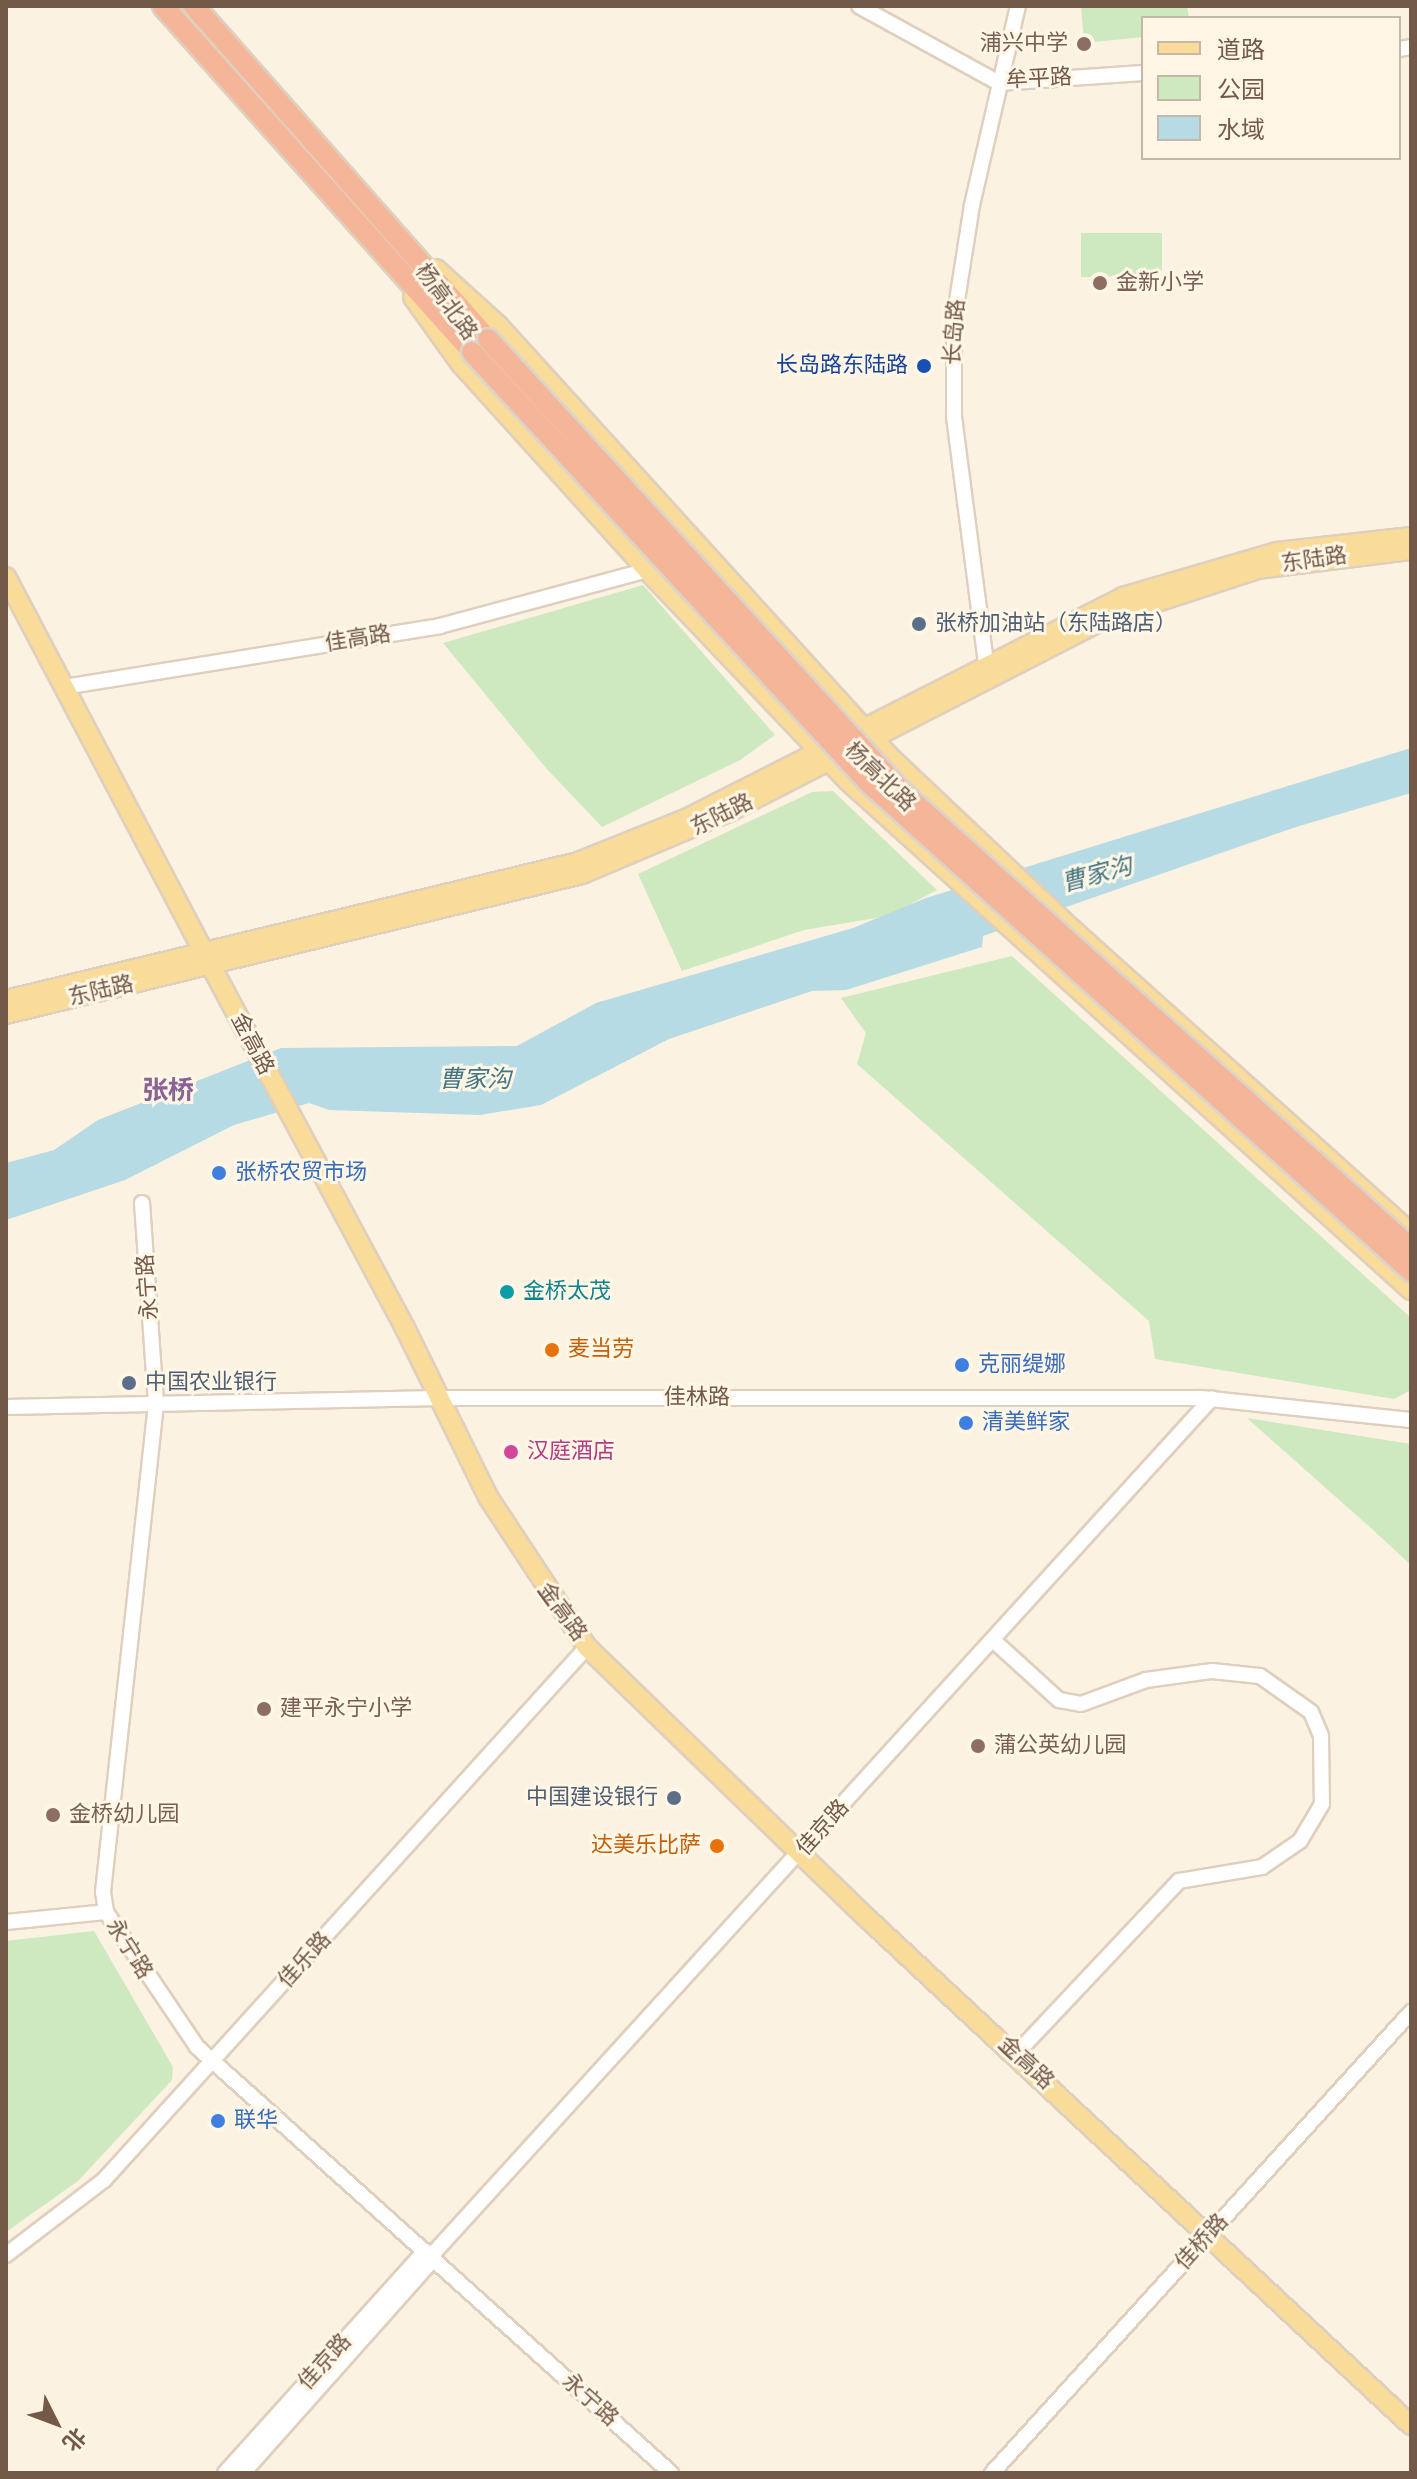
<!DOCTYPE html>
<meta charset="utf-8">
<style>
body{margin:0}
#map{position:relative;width:1417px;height:2479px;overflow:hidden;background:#fbf2e1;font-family:"Nunito Sans","Noto Sans SC",sans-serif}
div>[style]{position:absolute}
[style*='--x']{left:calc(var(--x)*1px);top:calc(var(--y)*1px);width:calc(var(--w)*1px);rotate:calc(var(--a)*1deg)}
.green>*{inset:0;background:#cee8c0;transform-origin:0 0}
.water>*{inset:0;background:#b6dbe4}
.roads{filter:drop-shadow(2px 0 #dfcfbd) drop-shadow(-2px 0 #dfcfbd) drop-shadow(0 2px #dfcfbd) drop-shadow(0 -2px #dfcfbd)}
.minor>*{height:14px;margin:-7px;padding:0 7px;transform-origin:7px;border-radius:7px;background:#fff}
.major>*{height:18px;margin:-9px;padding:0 9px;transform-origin:9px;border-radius:9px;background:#f9db9a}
.highway>*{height:20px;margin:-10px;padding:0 10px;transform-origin:10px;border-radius:10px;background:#f5b598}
.bridges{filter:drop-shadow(2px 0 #dad4cf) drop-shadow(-2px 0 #dad4cf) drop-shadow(0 2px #dad4cf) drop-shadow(0 -2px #dad4cf)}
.highway-bridge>*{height:20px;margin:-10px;padding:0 10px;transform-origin:10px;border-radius:10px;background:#f5b598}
.dots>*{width:22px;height:22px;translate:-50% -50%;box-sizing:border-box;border:4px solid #fff6e6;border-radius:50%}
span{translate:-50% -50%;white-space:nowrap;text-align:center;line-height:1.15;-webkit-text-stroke:6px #fff6e6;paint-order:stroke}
.education-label{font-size:22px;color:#785e54}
.right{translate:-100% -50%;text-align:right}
.left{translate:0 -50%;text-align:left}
.street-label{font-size:22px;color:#725948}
.transit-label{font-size:22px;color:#164399}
.service-label{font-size:22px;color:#4e5e75}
.shop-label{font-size:22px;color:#366cbe}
.culture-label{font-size:22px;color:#0d838f}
.food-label{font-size:22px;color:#c56008}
.hotel-label{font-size:22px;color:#b23c85}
.water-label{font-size:24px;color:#437685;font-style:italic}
.quarter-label{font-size:26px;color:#876495;font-weight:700}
.frame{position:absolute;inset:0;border:8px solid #725948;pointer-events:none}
.legend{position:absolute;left:1141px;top:16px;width:260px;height:144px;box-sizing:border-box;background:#fff6e6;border:2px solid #c7b7a7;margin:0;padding:10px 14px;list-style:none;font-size:24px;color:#725948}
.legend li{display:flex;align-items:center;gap:16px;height:40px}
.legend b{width:40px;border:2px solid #c7b7a7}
.north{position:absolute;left:16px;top:2383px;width:80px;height:80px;-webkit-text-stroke:6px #fff6e6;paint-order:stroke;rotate:132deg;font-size:22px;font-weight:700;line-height:32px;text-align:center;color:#725948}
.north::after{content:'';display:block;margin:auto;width:28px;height:36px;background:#725948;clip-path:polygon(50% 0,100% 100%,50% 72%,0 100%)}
</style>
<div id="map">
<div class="green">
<i style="clip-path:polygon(1081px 6px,1187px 6px,1189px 18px,1143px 18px,1143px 37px,1084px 43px)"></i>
<i style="left:1162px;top:233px;width:44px;height:81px;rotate:90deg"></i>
<i style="clip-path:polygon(643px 585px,775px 735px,740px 760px,602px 827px,546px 768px,443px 643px)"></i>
<i style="clip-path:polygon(833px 791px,937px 890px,888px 916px,804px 930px,682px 971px,638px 874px,812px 792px)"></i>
<i style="clip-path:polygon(1012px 956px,1411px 1318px,1411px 1390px,1394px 1399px,1155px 1359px,1149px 1321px,857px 1064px,866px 1033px,841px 998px)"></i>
<i style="clip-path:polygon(1247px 1418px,1411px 1444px,1411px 1565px,1372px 1529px)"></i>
<i style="clip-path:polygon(94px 1931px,173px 2067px,172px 2080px,78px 2181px,6px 2232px,6px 1941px)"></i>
</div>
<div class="water">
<i style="clip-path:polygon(1411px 748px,1411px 793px,1296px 827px,983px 936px,982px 947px,846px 990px,812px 991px,669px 1039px,541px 1105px,480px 1115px,329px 1110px,309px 1103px,234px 1125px,125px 1180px,6px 1220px,6px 1163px,54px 1150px,98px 1120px,281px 1048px,517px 1046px,596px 1003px,853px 928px,926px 898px)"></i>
</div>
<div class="roads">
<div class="minor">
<i style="--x:859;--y:6;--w:160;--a:28.8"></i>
<i style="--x:999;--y:83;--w:144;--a:-4"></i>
<i style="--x:1399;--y:49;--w:12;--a:-9"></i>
<i style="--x:986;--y:663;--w:250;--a:-97.4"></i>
<i style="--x:954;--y:415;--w:95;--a:-90"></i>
<i style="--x:954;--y:320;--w:116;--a:-81.1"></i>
<i style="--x:972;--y:205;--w:204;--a:-77"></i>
<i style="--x:64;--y:687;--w:381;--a:-9.2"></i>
<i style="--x:440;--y:626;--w:214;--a:-15.1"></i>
<i style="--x:142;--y:1203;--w:201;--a:86"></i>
<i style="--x:156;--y:1404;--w:491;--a:96.2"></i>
<i style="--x:103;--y:1892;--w:20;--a:81"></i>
<i style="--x:106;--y:1912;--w:163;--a:56"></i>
<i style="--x:197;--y:2047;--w:637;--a:41.95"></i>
<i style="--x:6;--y:1407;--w:433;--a:-1.2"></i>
<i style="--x:439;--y:1398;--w:762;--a:0"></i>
<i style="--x:1201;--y:1398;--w:211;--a:6"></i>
<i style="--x:993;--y:1640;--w:89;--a:42.3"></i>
<i style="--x:1059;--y:1700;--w:22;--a:10"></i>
<i style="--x:1081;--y:1704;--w:69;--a:-20.3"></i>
<i style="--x:1146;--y:1680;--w:67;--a:-7.8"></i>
<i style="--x:1212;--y:1671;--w:48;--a:5.9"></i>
<i style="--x:1260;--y:1676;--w:62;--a:35.2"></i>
<i style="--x:1311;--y:1712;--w:26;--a:67"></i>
<i style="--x:1321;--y:1736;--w:68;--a:89.2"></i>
<i style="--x:1322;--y:1804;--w:43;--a:120.7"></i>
<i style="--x:1300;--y:1841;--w:46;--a:145.6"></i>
<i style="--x:1262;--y:1867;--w:84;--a:170.4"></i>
<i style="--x:1179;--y:1881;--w:238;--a:133.3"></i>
<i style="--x:6;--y:1922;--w:100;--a:-5.7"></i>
<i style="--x:6;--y:2255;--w:123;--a:-37.4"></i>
<i style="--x:104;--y:2180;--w:719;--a:-47.82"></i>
<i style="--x:431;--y:2256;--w:1160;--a:-47.69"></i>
<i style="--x:225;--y:2473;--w:299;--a:-48"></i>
<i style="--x:243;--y:2473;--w:287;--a:-48.3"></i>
<i style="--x:992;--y:2473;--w:623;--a:-47.73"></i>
</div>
<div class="major">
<i style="--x:436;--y:269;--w:84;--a:42.1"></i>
<i style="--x:498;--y:325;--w:583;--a:47.78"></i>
<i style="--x:890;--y:757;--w:250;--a:43.4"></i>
<i style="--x:1072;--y:929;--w:455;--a:41.9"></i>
<i style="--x:413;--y:297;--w:82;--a:54.4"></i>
<i style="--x:461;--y:364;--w:278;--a:47.9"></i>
<i style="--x:647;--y:570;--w:291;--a:46.4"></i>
<i style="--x:848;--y:781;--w:759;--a:42.12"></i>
<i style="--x:6;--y:577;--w:426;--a:62.2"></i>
<i style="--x:211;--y:966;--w:411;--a:61.8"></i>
<i style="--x:405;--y:1328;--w:188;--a:63.8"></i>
<i style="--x:488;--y:1497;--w:180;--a:56.6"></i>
<i style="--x:587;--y:1647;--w:392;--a:44.1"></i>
<i style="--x:869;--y:1920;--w:741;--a:42.98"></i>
<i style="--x:6;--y:1000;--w:588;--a:-13.56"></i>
<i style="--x:578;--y:862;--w:118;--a:-21.8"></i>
<i style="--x:688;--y:818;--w:488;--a:-26.9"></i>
<i style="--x:1123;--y:597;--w:160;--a:-16.3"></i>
<i style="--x:1277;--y:552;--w:135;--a:-6.4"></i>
<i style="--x:6;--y:1014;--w:593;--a:-13.66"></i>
<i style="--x:582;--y:874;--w:160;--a:-22.9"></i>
<i style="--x:729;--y:812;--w:420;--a:-27.2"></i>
<i style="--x:1102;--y:620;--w:164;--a:-18.1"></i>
<i style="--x:1258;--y:569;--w:154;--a:-7.1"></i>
</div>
<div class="highway">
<i style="--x:163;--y:6;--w:464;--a:48.2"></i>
<i style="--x:194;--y:6;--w:444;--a:48.6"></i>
</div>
</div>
<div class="bridges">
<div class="highway-bridge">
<i style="--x:488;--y:339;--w:612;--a:47.58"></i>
<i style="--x:901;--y:791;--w:685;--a:41.86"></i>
<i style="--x:472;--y:352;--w:585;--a:47.36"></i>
<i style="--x:868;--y:782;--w:731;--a:42"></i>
</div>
</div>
<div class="dots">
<i style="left:1084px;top:44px;background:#8d6e63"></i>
<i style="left:1100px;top:283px;background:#8d6e63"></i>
<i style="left:924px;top:366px;background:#1a4fb4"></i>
<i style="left:919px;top:624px;background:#5c6f8a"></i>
<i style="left:219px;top:1173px;background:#3f7fe0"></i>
<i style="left:507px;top:1292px;background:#0f9aa8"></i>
<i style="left:552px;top:1350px;background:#e8710a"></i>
<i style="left:962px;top:1365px;background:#3f7fe0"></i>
<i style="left:129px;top:1383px;background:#5c6f8a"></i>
<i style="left:966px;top:1423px;background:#3f7fe0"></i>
<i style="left:511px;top:1452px;background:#d1479c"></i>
<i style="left:264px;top:1709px;background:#8d6e63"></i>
<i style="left:978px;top:1746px;background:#8d6e63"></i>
<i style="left:674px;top:1798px;background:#5c6f8a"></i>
<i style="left:53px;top:1815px;background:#8d6e63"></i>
<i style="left:717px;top:1846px;background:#e8710a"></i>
<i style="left:218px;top:2121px;background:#3f7fe0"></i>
</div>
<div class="education-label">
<span class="right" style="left:1068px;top:44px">浦兴中学</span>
<span class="left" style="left:1116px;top:283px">金新小学</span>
<span class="left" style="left:280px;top:1709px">建平永宁小学</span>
<span class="left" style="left:994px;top:1746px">蒲公英幼儿园</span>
<span class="left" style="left:69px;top:1815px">金桥幼儿园</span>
</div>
<div class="street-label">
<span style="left:1039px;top:79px;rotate:-3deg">牟平路</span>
<span style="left:446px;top:302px;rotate:54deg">杨高北路</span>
<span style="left:955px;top:332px;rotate:-86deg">长岛路</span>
<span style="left:1314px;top:560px;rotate:-8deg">东陆路</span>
<span style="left:358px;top:639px;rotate:-9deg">佳高路</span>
<span style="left:880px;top:777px;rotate:44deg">杨高北路</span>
<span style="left:722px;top:815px;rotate:-26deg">东陆路</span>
<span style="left:101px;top:991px;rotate:-13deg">东陆路</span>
<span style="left:252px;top:1044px;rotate:62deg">金高路</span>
<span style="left:148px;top:1287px;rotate:-94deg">永宁路</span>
<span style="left:697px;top:1398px">佳林路</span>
<span style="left:562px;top:1612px;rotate:54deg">金高路</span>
<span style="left:823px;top:1828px;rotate:-48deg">佳京路</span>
<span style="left:129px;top:1949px;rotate:58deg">永宁路</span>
<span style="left:305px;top:1960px;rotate:-48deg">佳乐路</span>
<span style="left:1026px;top:2063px;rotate:43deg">金高路</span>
<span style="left:1202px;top:2242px;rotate:-48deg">佳桥路</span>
<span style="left:325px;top:2362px;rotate:-48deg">佳京路</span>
<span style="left:590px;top:2400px;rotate:42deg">永宁路</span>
</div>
<div class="transit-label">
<span class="right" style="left:908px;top:366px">长岛路东陆路</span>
</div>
<div class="service-label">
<span class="left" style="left:935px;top:624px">张桥加油站（东陆路店）</span>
<span class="left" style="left:145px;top:1383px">中国农业银行</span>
<span class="right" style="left:658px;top:1798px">中国建设银行</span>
</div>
<div class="shop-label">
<span class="left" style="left:235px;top:1173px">张桥农贸市场</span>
<span class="left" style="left:978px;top:1365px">克丽缇娜</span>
<span class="left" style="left:982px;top:1423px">清美鲜家</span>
<span class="left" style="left:234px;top:2121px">联华</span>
</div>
<div class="culture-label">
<span class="left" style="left:523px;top:1292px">金桥太茂</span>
</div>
<div class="food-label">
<span class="left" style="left:568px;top:1350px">麦当劳</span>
<span class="right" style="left:701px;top:1846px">达美乐比萨</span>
</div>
<div class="hotel-label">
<span class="left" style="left:527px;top:1452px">汉庭酒店</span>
</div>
<div class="water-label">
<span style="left:1097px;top:875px;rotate:-15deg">曹家沟</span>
<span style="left:475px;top:1080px">曹家沟</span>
</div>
<div class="quarter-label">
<span style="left:168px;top:1091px">张桥</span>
</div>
<div class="frame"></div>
<ul class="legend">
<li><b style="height:10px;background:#f9db9a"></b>道路</li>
<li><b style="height:22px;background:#cee8c0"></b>公园</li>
<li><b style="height:22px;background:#b6dbe4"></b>水域</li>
</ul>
<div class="north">北</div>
</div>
